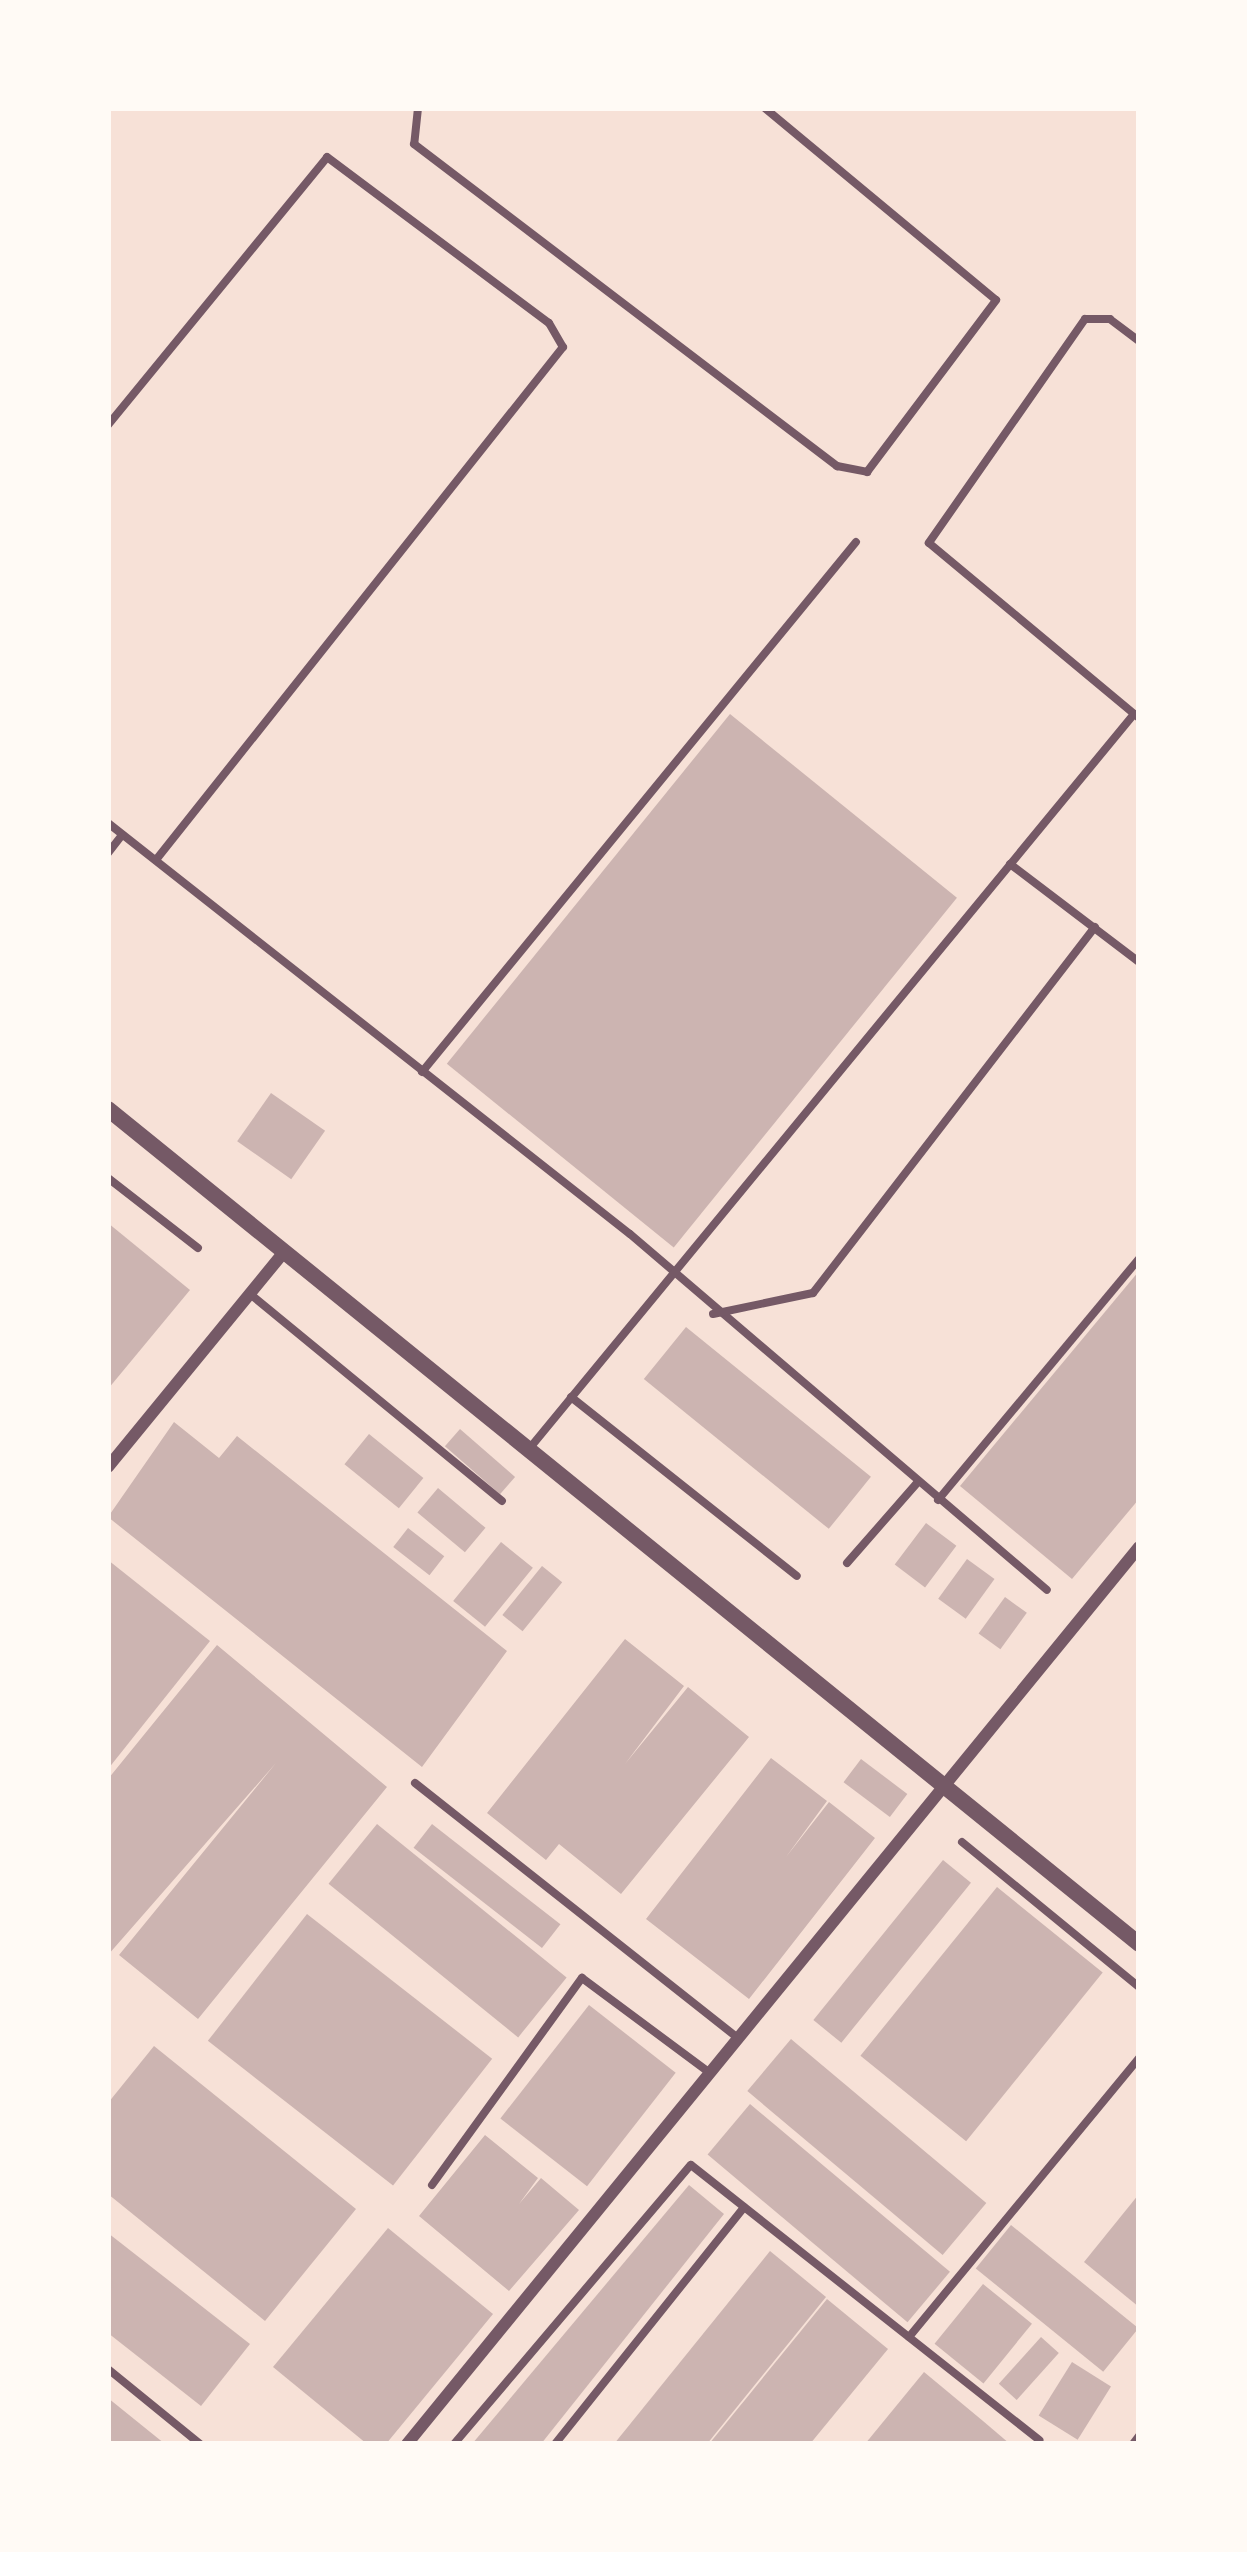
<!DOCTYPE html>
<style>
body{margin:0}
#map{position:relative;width:1247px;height:2552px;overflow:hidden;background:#f7e1d7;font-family:Arial,sans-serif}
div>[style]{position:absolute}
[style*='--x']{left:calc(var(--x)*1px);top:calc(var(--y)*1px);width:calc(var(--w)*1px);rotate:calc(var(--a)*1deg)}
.building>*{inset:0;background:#ccb4b1;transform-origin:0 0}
.service>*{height:8px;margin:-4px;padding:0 4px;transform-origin:4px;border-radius:4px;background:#755966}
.minor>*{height:12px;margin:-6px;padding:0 6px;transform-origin:6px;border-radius:6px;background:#755966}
.tertiary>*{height:16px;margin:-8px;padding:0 8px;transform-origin:8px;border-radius:8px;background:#755966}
span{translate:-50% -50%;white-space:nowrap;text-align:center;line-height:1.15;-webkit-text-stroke:9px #fffaf5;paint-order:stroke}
.frame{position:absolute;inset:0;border:111px solid #fffaf5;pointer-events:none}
</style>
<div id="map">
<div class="building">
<i style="left:730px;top:714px;width:292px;height:450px;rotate:39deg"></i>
<i style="left:271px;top:1093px;width:66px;height:59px;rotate:35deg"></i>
<i style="clip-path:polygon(108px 1223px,190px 1290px,108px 1389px)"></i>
<i style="clip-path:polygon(1139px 1271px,1139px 1499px,1072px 1579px,960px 1486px)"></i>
<i style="left:686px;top:1327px;width:238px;height:67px;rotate:39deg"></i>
<i style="clip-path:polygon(174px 1422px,219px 1458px,237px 1436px,507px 1651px,422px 1767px,108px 1517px)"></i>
<i style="left:460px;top:1429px;width:73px;height:23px;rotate:41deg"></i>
<i style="left:369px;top:1434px;width:70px;height:39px;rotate:39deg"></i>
<i style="left:438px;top:1488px;width:62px;height:32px;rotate:40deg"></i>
<i style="left:926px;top:1523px;width:38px;height:52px;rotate:37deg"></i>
<i style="left:408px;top:1528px;width:46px;height:24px;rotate:38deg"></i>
<i style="left:501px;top:1542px;width:41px;height:76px;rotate:39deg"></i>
<i style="left:967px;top:1559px;width:34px;height:49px;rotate:36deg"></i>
<i style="clip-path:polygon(108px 1560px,210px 1641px,108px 1769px)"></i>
<i style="left:542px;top:1566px;width:26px;height:63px;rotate:39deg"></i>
<i style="left:1005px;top:1597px;width:27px;height:45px;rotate:36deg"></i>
<i style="clip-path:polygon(625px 1639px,684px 1686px,625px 1764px,688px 1687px,749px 1737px,621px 1894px,559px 1844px,546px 1860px,487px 1813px)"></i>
<i style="clip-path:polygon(217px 1645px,387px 1787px,198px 2019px,119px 1955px,276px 1763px,108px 1955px,108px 1779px)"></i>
<i style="clip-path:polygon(771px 1758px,827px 1801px,786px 1857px,829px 1802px,875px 1838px,749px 1999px,646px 1919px)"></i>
<i style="left:861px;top:1759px;width:58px;height:29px;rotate:37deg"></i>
<i style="left:377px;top:1824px;width:244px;height:77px;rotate:39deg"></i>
<i style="left:432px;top:1824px;width:163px;height:30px;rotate:38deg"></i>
<i style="left:943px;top:1860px;width:36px;height:206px;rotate:39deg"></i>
<i style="left:997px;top:1887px;width:136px;height:217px;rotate:39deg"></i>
<i style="left:307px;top:1914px;width:235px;height:161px;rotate:38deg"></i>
<i style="left:589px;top:2005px;width:110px;height:144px;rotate:38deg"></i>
<i style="left:791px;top:2039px;width:255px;height:68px;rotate:40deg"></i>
<i style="clip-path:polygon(154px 2046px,356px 2209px,265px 2321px,108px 2194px,108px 2103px)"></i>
<i style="left:750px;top:2104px;width:261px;height:66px;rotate:40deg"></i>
<i style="clip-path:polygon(485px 2135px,538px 2178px,519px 2204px,541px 2178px,579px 2210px,509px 2291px,419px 2216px)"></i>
<i style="clip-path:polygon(689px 2185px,724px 2214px,541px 2444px,472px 2444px)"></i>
<i style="clip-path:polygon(1139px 2194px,1139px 2307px,1084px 2262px)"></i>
<i style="left:1011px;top:2225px;width:164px;height:56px;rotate:39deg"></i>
<i style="clip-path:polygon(388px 2228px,493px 2314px,386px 2444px,367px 2444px,273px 2367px)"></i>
<i style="clip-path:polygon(108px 2233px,250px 2344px,201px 2406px,108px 2333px)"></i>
<i style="clip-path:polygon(770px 2251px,826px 2297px,707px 2444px,614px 2444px)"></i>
<i style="left:983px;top:2284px;width:63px;height:77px;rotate:39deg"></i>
<i style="clip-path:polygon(827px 2299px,888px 2349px,810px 2444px,709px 2444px)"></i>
<i style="left:1041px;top:2337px;width:24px;height:63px;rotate:42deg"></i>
<i style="left:1072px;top:2362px;width:46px;height:63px;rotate:32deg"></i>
<i style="clip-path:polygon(924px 2372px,983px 2421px,1010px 2444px,865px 2444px)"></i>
<i style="clip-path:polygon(108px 2398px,165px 2444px,108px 2444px)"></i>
</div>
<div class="service">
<i style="--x:418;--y:108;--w:36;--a:96"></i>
<i style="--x:414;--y:144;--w:532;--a:37.28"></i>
<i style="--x:837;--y:466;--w:31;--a:11"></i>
<i style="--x:867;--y:472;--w:215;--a:-53.1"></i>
<i style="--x:996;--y:300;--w:300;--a:-140.3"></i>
<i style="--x:1139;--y:341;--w:36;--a:-143"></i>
<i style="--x:1110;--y:319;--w:25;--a:180"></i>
<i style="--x:1085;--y:319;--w:273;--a:124.9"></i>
<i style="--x:929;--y:543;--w:273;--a:39.8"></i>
<i style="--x:108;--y:425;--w:346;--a:-50.7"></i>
<i style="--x:327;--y:157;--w:277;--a:36.8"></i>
<i style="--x:549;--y:323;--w:28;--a:60"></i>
<i style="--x:563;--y:347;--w:655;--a:128.43"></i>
<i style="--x:108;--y:823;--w:664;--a:38.22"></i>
<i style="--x:630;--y:1234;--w:548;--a:40.49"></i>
<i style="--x:108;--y:853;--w:23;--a:-52"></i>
<i style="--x:1010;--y:864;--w:162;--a:37.2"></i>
<i style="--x:422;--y:1072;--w:685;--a:-50.69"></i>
<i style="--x:108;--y:1178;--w:114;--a:37.9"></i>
<i style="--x:250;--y:1294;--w:326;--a:39.4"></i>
<i style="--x:713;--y:1314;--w:102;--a:-11.9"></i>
<i style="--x:813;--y:1293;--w:462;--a:-52.4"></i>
<i style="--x:571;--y:1397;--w:288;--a:38.4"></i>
<i style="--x:529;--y:1449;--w:952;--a:-50.54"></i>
<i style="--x:938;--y:1500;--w:314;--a:-50.2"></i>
<i style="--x:847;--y:1563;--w:106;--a:-48.8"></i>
<i style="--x:415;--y:1783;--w:408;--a:38.3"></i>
<i style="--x:962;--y:1842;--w:229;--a:39.3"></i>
<i style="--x:432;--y:2185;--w:256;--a:-54.1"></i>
<i style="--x:582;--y:1978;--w:156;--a:36.6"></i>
<i style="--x:909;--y:2337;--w:362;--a:-50.5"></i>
<i style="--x:108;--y:2369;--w:119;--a:39.2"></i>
<i style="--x:454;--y:2444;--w:366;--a:-49.7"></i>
<i style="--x:691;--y:2165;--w:444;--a:38.3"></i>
<i style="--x:555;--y:2444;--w:303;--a:-51.4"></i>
<i style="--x:1133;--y:2444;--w:10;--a:-53"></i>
</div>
<div class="minor">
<i style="--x:108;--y:1467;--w:279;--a:-50.7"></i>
<i style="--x:407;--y:2444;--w:1158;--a:-50.78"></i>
</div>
<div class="tertiary">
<i style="--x:108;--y:1109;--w:1327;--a:39"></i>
</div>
<div class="frame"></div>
</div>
